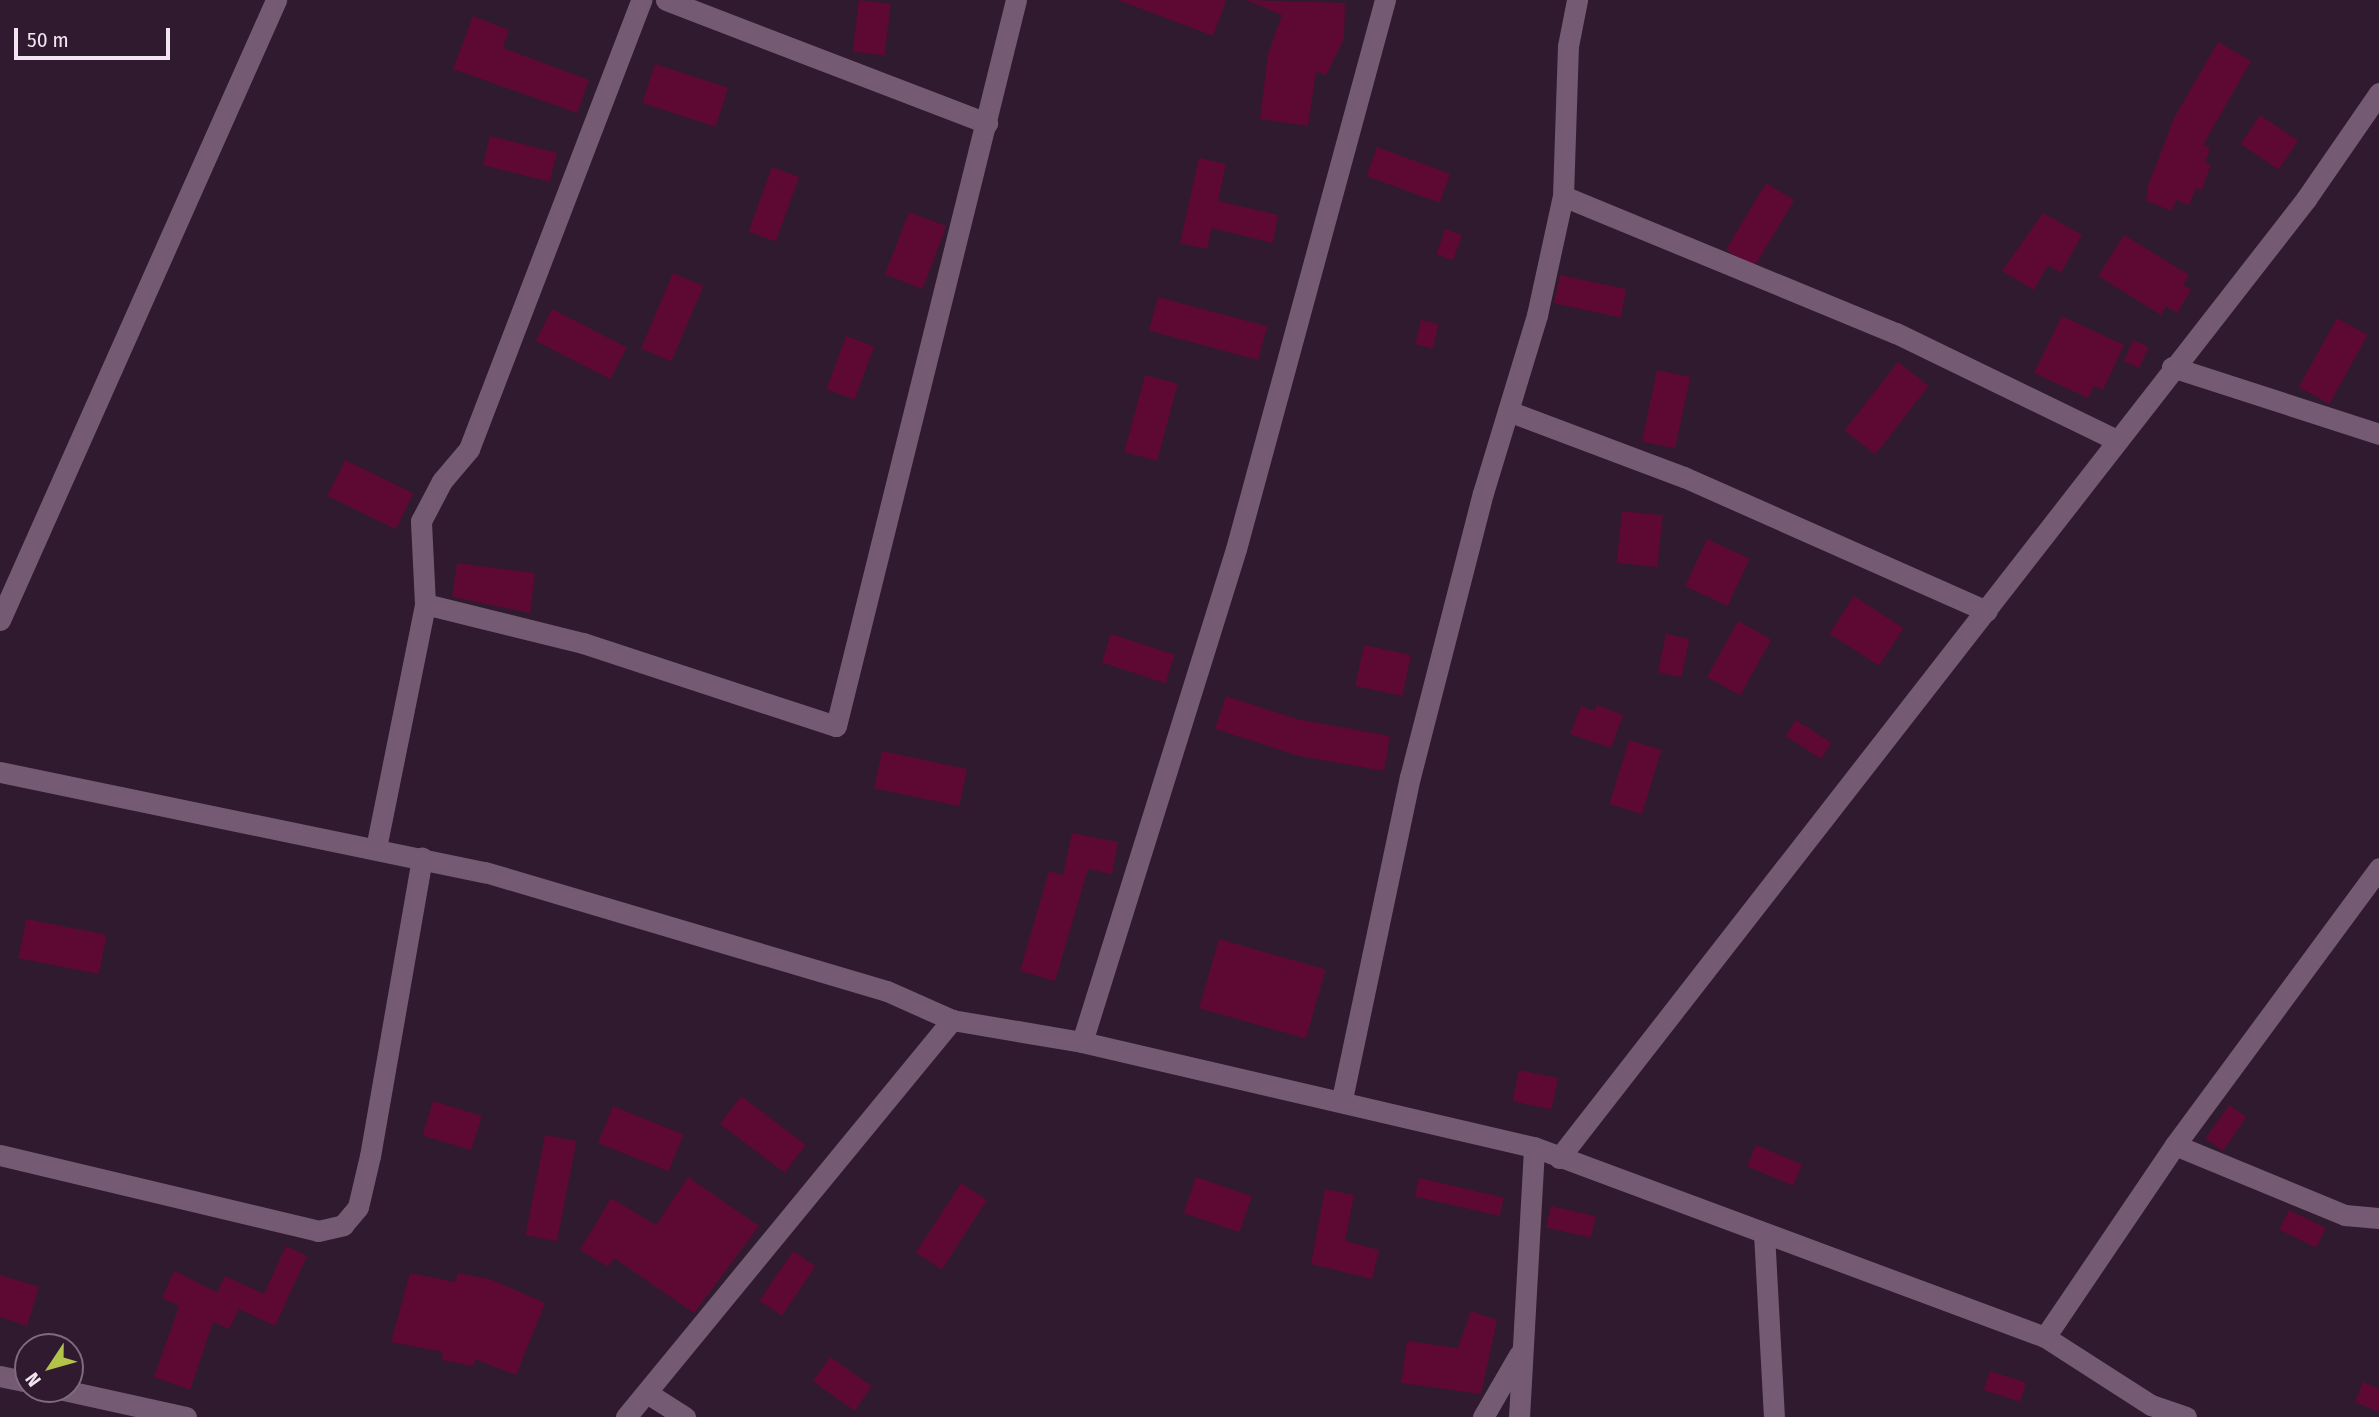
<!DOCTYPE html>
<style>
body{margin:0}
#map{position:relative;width:2379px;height:1417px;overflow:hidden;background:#2f1a2f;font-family:"Fira Sans Condensed",sans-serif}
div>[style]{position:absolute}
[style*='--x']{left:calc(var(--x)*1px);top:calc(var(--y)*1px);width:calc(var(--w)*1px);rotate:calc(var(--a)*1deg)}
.building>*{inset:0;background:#5e0934;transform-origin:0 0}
.minor>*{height:21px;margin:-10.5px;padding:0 10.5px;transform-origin:10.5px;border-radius:10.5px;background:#745b73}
span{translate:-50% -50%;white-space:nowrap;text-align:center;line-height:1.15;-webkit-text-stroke:5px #2f1a2f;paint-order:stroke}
.north{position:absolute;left:14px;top:1333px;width:70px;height:70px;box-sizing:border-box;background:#2f1a2f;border:2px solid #7e6b7d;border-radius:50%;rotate:234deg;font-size:19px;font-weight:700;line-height:28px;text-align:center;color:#f4e5f3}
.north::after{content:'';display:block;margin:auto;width:24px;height:32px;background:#b3c24b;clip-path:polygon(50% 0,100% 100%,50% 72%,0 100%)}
.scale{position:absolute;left:14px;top:28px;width:156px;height:32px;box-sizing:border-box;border:4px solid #f4e5f3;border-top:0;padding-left:9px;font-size:21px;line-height:24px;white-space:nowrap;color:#f4e5f3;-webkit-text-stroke:5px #2f1a2f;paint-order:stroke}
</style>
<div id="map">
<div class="building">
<i style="left:859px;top:0;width:32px;height:52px;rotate:7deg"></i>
<i style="clip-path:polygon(1118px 0,1226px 0,1213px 36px)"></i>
<i style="clip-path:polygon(1246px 0,1345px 3px,1344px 39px,1326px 75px,1316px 72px,1308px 126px,1260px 119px,1268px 54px,1282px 15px)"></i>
<i style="clip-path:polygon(473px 16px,509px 30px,503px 48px,589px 80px,577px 113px,453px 69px)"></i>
<i style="clip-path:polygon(2218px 42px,2251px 61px,2203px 145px,2210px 148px,2205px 162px,2211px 164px,2202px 190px,2196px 188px,2189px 205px,2176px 200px,2172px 211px,2146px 201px,2148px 186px,2174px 118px)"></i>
<i style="left:655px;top:64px;width:77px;height:41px;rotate:18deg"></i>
<i style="left:2260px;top:115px;width:46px;height:35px;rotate:34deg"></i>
<i style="left:490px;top:136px;width:69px;height:30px;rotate:14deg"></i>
<i style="left:1377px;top:147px;width:78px;height:31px;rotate:20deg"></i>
<i style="clip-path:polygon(1199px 158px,1226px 164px,1218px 201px,1278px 215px,1273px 243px,1212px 228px,1207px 249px,1180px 243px)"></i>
<i style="left:772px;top:167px;width:29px;height:69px;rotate:20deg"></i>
<i style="left:1766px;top:183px;width:33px;height:78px;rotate:31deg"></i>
<i style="left:909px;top:212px;width:40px;height:67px;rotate:21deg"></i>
<i style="clip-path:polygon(2043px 213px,2082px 235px,2061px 273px,2048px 265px,2034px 290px,2002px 271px)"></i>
<i style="left:1445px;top:229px;width:18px;height:27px;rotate:19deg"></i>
<i style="clip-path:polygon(2124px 235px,2189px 275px,2183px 285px,2191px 290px,2177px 313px,2166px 306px,2161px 315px,2098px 276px)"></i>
<i style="left:673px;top:273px;width:33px;height:82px;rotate:23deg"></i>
<i style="left:1560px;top:275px;width:68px;height:29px;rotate:12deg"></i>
<i style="left:1158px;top:297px;width:113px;height:35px;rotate:15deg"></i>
<i style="left:552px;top:309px;width:84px;height:36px;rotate:27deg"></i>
<i style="clip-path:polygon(2062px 316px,2124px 345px,2103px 390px,2094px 386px,2088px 398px,2034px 373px)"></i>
<i style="left:2337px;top:318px;width:35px;height:79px;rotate:29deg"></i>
<i style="left:1421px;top:320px;width:18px;height:25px;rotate:13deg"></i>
<i style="left:846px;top:336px;width:30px;height:57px;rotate:20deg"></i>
<i style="left:2133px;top:340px;width:17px;height:23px;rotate:24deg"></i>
<i style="left:1898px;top:362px;width:39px;height:87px;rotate:38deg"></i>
<i style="left:1657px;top:370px;width:34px;height:73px;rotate:12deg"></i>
<i style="left:1145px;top:375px;width:34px;height:80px;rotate:15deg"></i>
<i style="left:345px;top:460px;width:76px;height:40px;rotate:26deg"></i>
<i style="left:1622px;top:511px;width:41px;height:52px;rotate:6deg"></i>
<i style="left:1707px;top:539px;width:47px;height:52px;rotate:25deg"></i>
<i style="clip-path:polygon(457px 563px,535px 573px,530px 613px,452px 597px)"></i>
<i style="left:1854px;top:596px;width:59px;height:45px;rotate:33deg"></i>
<i style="left:1738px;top:621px;width:38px;height:64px;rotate:29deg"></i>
<i style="left:1111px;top:634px;width:67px;height:30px;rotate:18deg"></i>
<i style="left:1666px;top:634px;width:24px;height:39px;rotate:12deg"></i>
<i style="left:1364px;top:645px;width:48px;height:42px;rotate:12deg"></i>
<i style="clip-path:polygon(1226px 696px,1297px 719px,1390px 736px,1384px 771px,1299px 756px,1215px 729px)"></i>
<i style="clip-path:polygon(1597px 705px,1623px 715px,1611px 748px,1570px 734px,1581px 706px,1594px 711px)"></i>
<i style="left:1796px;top:720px;width:42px;height:19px;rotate:33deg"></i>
<i style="left:1629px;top:740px;width:34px;height:67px;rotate:17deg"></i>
<i style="left:882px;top:751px;width:87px;height:38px;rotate:12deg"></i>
<i style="clip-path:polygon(1072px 833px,1118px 842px,1112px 874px,1088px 869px,1055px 981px,1020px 971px,1049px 871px,1063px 875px)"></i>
<i style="left:26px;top:919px;width:82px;height:40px;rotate:11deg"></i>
<i style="left:1219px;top:939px;width:111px;height:72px;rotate:16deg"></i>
<i style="left:1519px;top:1070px;width:40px;height:32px;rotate:12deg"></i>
<i style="left:741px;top:1096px;width:81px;height:35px;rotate:37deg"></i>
<i style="left:433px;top:1101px;width:51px;height:36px;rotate:17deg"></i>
<i style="left:2229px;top:1105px;width:21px;height:41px;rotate:35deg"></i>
<i style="left:613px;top:1106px;width:76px;height:40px;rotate:22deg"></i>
<i style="left:545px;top:1135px;width:32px;height:102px;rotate:11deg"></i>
<i style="left:1756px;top:1145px;width:50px;height:23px;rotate:23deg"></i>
<i style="clip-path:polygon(688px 1177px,759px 1226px,694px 1313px,614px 1258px,608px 1267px,580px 1250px,611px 1198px,656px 1225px)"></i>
<i style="left:1196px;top:1177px;width:59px;height:38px;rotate:19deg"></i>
<i style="left:1419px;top:1178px;width:87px;height:19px;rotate:13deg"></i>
<i style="left:961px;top:1183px;width:31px;height:83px;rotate:33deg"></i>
<i style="clip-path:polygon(1325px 1189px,1354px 1195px,1345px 1241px,1379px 1250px,1372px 1279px,1311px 1264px)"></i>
<i style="left:1551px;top:1206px;width:46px;height:22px;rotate:13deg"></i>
<i style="left:2289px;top:1210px;width:41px;height:22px;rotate:26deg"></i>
<i style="clip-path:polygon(286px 1246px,307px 1256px,275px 1326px,239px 1309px,229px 1329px,213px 1322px,190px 1390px,154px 1377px,179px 1306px,162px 1298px,174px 1271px,217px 1292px,225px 1276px,264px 1294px)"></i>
<i style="left:793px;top:1251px;width:27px;height:60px;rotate:34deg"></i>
<i style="clip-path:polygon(410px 1273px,456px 1282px,457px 1273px,490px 1279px,545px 1303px,516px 1375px,475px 1359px,474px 1366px,441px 1360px,443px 1352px,391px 1342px)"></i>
<i style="clip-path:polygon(0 1275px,39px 1287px,27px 1326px,0 1317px)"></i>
<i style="clip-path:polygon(1471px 1311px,1497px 1320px,1481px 1394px,1401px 1383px,1407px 1341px,1458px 1348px)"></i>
<i style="left:830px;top:1357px;width:51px;height:30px;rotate:35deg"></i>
<i style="left:1990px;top:1371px;width:38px;height:20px;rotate:18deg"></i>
<i style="clip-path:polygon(2363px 1382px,2379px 1389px,2379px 1412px,2355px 1402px)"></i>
</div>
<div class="minor">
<i style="--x:666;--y:0;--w:344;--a:21"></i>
<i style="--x:1563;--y:196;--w:150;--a:-88.1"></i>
<i style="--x:1568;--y:46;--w:47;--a:-78.9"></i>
<i style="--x:2172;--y:367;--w:218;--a:17.9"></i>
<i style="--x:1508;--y:411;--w:188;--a:20.6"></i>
<i style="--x:1684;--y:477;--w:331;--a:23.9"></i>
<i style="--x:425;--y:604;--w:163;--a:13.9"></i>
<i style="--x:583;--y:643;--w:266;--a:18.2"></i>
<i style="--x:836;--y:726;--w:748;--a:-76.08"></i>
<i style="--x:0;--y:620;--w:679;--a:-66"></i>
<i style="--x:0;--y:772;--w:495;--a:11.7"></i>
<i style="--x:485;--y:872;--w:419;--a:16.5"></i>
<i style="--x:887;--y:991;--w:71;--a:24"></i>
<i style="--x:952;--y:1020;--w:132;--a:9.6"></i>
<i style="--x:1082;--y:1042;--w:464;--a:13.1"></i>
<i style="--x:1534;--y:1147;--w:545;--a:20.4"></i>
<i style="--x:2045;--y:1337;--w:126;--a:32.7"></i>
<i style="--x:2151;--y:1405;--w:37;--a:19"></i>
<i style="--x:376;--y:848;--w:249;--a:-78.6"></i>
<i style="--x:425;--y:604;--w:83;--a:-92.8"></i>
<i style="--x:421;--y:521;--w:45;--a:-62.3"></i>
<i style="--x:442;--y:481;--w:42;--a:-49.8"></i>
<i style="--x:469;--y:449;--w:481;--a:-69"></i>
<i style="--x:1082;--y:1042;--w:516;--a:-72.65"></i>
<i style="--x:1236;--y:549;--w:569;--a:-74.82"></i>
<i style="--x:1342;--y:1099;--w:329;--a:-78.1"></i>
<i style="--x:1410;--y:777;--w:293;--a:-75.6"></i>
<i style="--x:1483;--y:493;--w:186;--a:-73.1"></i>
<i style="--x:1537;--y:315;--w:122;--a:-77.7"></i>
<i style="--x:1563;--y:196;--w:360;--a:22.4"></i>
<i style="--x:1896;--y:333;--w:245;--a:25.9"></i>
<i style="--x:2175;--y:1145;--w:184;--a:22.4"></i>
<i style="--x:2345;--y:1215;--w:34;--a:5"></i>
<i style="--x:0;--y:1155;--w:327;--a:13.4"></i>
<i style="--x:318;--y:1231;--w:26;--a:-13"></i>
<i style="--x:343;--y:1225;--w:23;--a:-50"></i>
<i style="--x:358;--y:1207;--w:52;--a:-76.8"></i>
<i style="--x:370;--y:1156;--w:303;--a:-80.1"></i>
<i style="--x:1559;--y:1158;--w:1216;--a:-52.08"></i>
<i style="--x:2306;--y:199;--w:129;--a:-55.4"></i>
<i style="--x:1764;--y:1233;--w:184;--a:86.9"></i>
<i style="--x:2045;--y:1337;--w:232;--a:-55.9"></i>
<i style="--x:2175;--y:1145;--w:344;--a:-53.6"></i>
<i style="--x:0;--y:1376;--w:29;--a:12"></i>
<i style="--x:59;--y:1389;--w:130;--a:12.4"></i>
<i style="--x:647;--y:1393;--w:45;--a:32.3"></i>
<i style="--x:626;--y:1417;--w:514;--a:-50.61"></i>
<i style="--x:1483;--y:1417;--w:72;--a:-59.9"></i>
<i style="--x:1519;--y:1417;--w:270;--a:-86.8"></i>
</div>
<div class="north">N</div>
<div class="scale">50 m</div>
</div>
